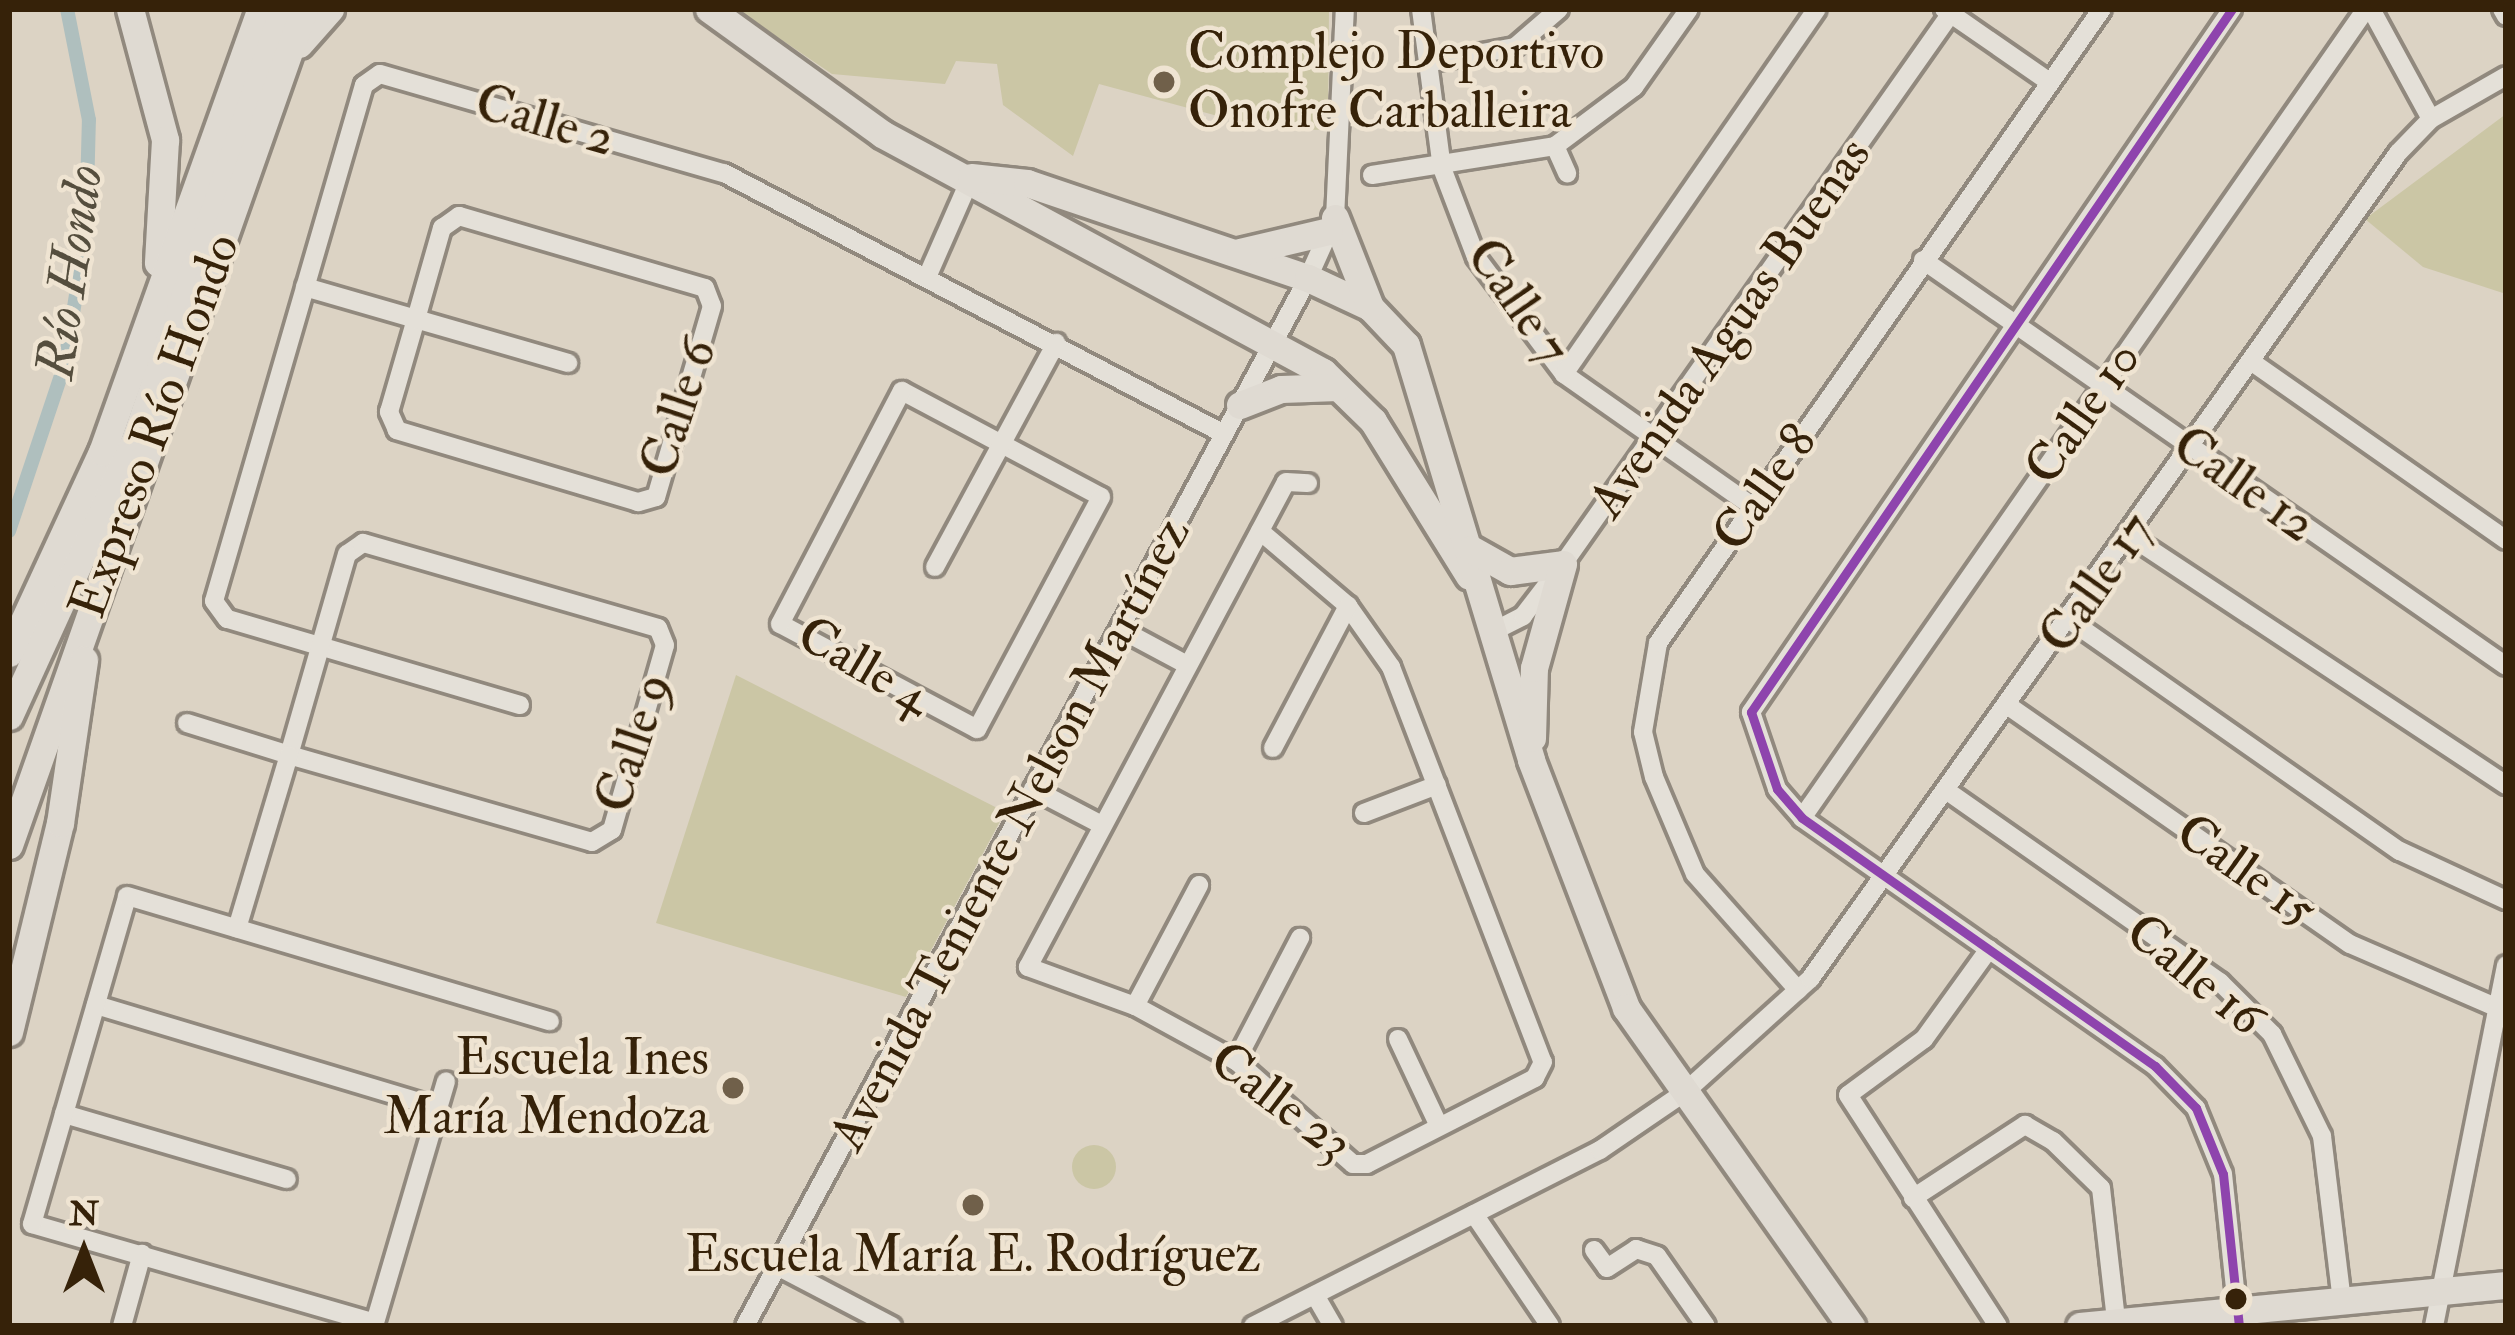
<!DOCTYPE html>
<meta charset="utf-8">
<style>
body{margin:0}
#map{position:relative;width:2515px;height:1335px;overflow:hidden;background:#dcd3c4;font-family:"IM FELL Double Pica",serif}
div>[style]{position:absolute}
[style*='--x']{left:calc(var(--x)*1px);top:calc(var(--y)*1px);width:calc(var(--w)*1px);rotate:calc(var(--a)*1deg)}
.green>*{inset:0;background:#cbc6a5}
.round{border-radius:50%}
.canal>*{height:14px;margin:-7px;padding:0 7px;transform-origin:7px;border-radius:7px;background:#afbfbe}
.roads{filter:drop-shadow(3px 0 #91897e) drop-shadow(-3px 0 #91897e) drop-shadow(0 3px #91897e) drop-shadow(0 -3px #91897e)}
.minor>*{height:18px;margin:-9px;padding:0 9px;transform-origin:9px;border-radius:9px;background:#e4e0d8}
.highway>*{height:27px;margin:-13.5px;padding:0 13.5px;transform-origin:13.5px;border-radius:13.5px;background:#dfdad2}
.bus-1>*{height:9px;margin:-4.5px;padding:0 4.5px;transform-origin:4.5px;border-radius:4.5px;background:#8e44ad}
.dots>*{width:33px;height:33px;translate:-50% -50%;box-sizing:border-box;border:6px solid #efe4d2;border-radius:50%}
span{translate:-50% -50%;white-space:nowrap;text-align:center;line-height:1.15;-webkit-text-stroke:9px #efe4d2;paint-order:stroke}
.poi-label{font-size:51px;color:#362209}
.left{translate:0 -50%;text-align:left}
.right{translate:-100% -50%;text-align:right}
.street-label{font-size:51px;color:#362209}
.water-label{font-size:54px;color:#554e3e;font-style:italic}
.frame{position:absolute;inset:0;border:12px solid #362209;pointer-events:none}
.north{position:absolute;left:24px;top:1191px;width:120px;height:120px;-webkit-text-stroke:9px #efe4d2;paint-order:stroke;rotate:0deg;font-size:33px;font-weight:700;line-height:48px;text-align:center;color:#362209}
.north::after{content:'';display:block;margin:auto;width:42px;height:54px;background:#362209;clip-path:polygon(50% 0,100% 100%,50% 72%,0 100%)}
</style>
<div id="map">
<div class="green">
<i style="clip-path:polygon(736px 9px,1329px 9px,1328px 130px,1266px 129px,1099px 84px,1073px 156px,1003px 105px,997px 64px,956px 61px,945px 84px,832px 74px)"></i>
<i style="clip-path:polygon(2506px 114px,2506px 294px,2423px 267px,2365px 219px)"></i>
<i style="clip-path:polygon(736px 675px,1005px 812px,906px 997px,656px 923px)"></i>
<i class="round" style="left:1072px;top:1145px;width:44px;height:44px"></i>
</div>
<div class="canal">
<i style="--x:9;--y:531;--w:176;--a:-71.5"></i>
<i style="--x:65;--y:364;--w:135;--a:-81"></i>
<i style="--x:86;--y:231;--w:111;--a:-88.5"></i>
<i style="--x:89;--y:120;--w:113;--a:-101.2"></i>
</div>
<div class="roads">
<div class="minor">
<i style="--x:1421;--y:9;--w:160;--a:82.5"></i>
<i style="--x:1442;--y:168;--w:95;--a:69.1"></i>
<i style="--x:1476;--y:257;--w:146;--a:53.1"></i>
<i style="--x:1564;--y:374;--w:230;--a:35.1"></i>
<i style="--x:1944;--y:9;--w:126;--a:34.7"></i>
<i style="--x:2232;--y:9;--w:852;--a:124.38"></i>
<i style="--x:1751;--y:712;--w:81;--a:71.3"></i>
<i style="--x:1777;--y:789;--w:38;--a:49"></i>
<i style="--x:1802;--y:818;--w:431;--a:35.1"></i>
<i style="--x:2155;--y:1066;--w:59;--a:45.7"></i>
<i style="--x:2196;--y:1108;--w:71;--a:67.8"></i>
<i style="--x:2223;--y:1174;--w:153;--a:84"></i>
<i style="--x:2371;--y:9;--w:125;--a:61.4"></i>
<i style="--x:2502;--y:9;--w:8;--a:60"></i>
<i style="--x:1427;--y:63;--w:89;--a:-10.3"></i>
<i style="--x:1515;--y:47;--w:58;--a:-40.8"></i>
<i style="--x:1555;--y:146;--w:30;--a:66"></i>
<i style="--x:1372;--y:175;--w:185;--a:-9"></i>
<i style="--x:1555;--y:146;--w:99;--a:-36.8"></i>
<i style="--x:1634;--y:87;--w:95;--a:-54.8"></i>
<i style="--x:459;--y:216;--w:256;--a:16.3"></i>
<i style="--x:705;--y:288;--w:19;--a:69"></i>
<i style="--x:712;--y:306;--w:199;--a:106.3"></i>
<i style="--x:656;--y:497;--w:19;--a:164"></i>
<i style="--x:638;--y:502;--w:252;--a:-163.4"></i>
<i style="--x:397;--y:430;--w:20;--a:-114"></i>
<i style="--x:389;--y:412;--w:97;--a:-73.8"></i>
<i style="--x:416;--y:319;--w:95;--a:-74.1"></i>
<i style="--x:442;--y:228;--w:21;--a:-35"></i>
<i style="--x:1923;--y:260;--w:710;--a:34.85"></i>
<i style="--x:928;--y:275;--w:107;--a:-66.3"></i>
<i style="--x:305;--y:287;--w:274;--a:16.1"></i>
<i style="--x:2252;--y:362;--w:310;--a:35"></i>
<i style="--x:1564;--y:374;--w:444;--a:-55.3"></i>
<i style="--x:902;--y:391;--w:225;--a:28"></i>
<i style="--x:1101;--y:497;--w:263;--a:118.1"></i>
<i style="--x:977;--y:729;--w:223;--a:-151.9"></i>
<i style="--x:780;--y:624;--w:263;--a:-62.4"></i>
<i style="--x:1260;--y:531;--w:116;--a:40.4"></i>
<i style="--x:1348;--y:606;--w:75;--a:54.8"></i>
<i style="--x:1391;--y:667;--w:423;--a:69"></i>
<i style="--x:1543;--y:1062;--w:18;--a:117"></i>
<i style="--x:1535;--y:1078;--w:189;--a:152.9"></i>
<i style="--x:1367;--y:1164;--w:14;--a:180"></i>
<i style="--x:1353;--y:1164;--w:156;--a:-138.6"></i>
<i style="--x:1236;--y:1061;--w:115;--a:-151.4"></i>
<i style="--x:1135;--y:1006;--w:114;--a:-160"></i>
<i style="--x:1028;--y:967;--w:549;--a:-61.99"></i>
<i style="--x:1286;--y:482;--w:22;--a:3"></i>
<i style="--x:2130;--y:536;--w:451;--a:33.5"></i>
<i style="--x:935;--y:567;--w:255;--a:-61.6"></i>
<i style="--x:2071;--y:621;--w:401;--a:35"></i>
<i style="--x:2400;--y:851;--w:117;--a:24.8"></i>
<i style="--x:1120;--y:629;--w:76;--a:28.2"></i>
<i style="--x:1492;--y:632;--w:35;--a:-27"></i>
<i style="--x:1523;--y:616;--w:66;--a:-52.4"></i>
<i style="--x:1563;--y:564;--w:679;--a:-54.84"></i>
<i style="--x:520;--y:705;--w:305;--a:-163.6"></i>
<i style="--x:227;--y:619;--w:22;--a:-126"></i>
<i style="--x:214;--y:601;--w:537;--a:-73.79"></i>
<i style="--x:364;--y:85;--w:19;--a:-35"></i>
<i style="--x:380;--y:74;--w:358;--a:16.1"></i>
<i style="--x:724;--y:173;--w:564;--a:27.56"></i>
<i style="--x:2010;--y:707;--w:414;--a:34.9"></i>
<i style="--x:2350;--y:944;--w:161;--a:23.4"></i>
<i style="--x:187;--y:723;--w:107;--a:17.4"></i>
<i style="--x:289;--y:755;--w:315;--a:16"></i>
<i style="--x:592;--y:842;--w:23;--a:-31"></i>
<i style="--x:612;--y:830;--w:192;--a:-74"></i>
<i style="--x:665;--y:645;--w:18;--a:-112"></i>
<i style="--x:658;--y:628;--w:307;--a:-163.9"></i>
<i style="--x:363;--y:543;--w:19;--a:145"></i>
<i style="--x:347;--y:554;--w:209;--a:106.1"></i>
<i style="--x:289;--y:755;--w:181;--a:106.7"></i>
<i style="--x:1273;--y:748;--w:161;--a:-62.2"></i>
<i style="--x:1033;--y:789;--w:78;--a:27.6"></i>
<i style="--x:1950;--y:793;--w:330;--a:35"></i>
<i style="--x:2220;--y:982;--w:74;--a:45"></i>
<i style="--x:2272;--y:1034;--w:114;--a:63.9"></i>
<i style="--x:2322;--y:1136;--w:166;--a:83.1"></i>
<i style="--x:1364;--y:813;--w:78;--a:-21"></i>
<i style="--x:1802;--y:818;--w:986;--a:-55.12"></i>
<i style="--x:1989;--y:949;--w:111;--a:125.8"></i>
<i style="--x:1924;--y:1039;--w:94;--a:143.6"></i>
<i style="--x:1848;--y:1095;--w:275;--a:57"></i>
<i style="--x:1798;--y:990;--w:155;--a:-131.6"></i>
<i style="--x:1695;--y:874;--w:105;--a:-112.9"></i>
<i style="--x:1654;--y:777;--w:46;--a:-103.7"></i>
<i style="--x:1643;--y:732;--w:90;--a:-80.4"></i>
<i style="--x:1658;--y:643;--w:774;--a:-55"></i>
<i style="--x:96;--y:1005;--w:356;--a:16.7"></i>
<i style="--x:1135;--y:1006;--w:137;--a:-62.1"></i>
<i style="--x:1398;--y:1039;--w:96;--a:64.8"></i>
<i style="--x:1236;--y:1061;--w:139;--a:-62.5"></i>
<i style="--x:64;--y:1114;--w:232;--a:16.3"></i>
<i style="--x:1913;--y:1198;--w:134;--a:-33.1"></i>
<i style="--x:2025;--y:1125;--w:32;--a:30"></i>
<i style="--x:2053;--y:1141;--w:67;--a:44.4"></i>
<i style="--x:2101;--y:1188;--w:133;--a:83.5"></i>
<i style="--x:1474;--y:1214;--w:135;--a:55.8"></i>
<i style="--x:1594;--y:1250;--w:22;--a:54"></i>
<i style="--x:1607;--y:1268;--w:35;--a:-33"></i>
<i style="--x:1636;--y:1249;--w:22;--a:18"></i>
<i style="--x:1657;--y:1256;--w:85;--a:55"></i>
<i style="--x:777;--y:1266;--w:130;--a:27.6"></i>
<i style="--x:1315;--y:1295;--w:36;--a:60"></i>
<i style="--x:375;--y:1323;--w:357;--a:-163.9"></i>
<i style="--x:32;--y:1224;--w:341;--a:-73.8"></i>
<i style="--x:127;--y:896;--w:441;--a:16.5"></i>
<i style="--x:122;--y:1326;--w:75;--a:-74.5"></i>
<i style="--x:374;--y:1326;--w:255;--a:-73.6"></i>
<i style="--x:745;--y:1326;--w:1190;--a:-61.75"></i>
<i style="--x:1308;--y:278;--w:66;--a:-65.8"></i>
<i style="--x:1335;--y:218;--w:209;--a:-87.3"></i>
<i style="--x:1253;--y:1326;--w:389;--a:-26.9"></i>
<i style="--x:1600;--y:1150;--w:103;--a:-34.3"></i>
<i style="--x:1685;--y:1092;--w:169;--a:-42.1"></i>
<i style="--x:1810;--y:979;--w:1014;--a:-54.55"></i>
<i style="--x:2398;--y:153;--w:47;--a:-45.9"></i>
<i style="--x:2431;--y:119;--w:86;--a:-29.8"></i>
<i style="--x:2434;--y:1326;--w:368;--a:-78.7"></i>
</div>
<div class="highway">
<i style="--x:130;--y:9;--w:136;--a:75"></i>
<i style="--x:165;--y:140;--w:123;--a:93.3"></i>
<i style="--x:709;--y:9;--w:213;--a:35.8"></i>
<i style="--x:882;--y:134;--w:501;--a:28.35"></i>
<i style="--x:1323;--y:372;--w:70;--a:44.4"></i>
<i style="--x:1373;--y:421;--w:182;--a:58.2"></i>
<i style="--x:299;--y:44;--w:47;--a:-48.5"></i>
<i style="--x:971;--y:177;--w:56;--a:6.1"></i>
<i style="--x:1027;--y:183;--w:297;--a:18.7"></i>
<i style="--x:1308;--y:278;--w:68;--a:25.1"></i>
<i style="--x:1370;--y:307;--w:52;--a:46.5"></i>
<i style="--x:1406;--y:345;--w:433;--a:73.2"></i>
<i style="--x:1531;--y:760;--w:266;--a:69"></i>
<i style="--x:1626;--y:1008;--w:390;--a:54.7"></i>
<i style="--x:1335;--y:218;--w:96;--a:68.5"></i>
<i style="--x:1240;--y:252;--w:91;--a:-13.3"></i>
<i style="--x:1240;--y:405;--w:44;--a:-21.3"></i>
<i style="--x:1281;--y:389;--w:57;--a:-2"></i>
<i style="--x:1471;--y:549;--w:45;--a:29.4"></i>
<i style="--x:1510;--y:571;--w:53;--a:-7.5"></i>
<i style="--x:9;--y:653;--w:221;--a:-65.2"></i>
<i style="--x:102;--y:452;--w:471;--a:-70.3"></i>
<i style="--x:9;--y:716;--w:307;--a:-65.5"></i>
<i style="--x:136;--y:437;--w:453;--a:-71"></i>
<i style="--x:1532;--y:738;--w:70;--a:-88.4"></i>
<i style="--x:1534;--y:668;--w:108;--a:-74.4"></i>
<i style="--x:9;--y:845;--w:887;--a:-70.56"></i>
<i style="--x:9;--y:1032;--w:215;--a:-76.3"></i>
<i style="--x:60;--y:823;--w:165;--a:-81.6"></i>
<i style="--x:2080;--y:1326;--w:428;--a:-5.5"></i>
</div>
</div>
<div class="bus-1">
<i style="--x:2232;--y:9;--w:852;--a:124.38"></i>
<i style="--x:1751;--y:712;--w:81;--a:71.3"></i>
<i style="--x:1777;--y:789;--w:38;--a:49"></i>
<i style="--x:1802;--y:818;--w:431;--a:35.1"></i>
<i style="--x:2155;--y:1066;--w:59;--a:45.7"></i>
<i style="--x:2196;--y:1108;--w:71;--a:67.8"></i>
<i style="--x:2223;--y:1174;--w:153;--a:84"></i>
</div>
<div class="dots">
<i style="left:1164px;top:82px;background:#70604a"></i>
<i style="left:733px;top:1088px;background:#70604a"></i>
<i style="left:973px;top:1205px;background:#70604a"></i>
<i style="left:2236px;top:1299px;background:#362209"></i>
</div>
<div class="poi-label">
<span class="left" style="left:1188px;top:82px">Complejo Deportivo<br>Onofre Carballeira</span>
<span class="right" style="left:709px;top:1088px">Escuela Ines<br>María Mendoza</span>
<span style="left:973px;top:1255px">Escuela María E. Rodríguez</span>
</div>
<div class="street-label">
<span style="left:545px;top:121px;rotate:16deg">Calle 2</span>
<span style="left:1518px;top:302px;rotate:55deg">Calle 7</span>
<span style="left:1730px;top:328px;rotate:-55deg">Avenida Aguas Buenas</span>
<span style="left:679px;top:408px;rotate:-72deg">Calle 6</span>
<span style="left:2083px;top:413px;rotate:-55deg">Calle 10</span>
<span style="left:155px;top:426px;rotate:-70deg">Expreso Río Hondo</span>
<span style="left:2244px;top:485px;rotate:35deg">Calle 12</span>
<span style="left:1765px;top:488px;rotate:-55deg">Calle 8</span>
<span style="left:2097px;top:583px;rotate:-55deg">Calle 17</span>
<span style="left:864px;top:666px;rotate:30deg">Calle 4</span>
<span style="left:634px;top:743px;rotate:-72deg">Calle 9</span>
<span style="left:1010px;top:834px;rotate:-62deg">Avenida Teniente Nelson Martínez</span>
<span style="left:2246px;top:871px;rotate:35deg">Calle 15</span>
<span style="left:2195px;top:975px;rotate:39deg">Calle 16</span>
<span style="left:1281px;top:1102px;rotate:37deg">Calle 23</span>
</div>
<div class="water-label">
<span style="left:70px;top:272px;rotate:-82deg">Río Hondo</span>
</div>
<div class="frame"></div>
<div class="north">N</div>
</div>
